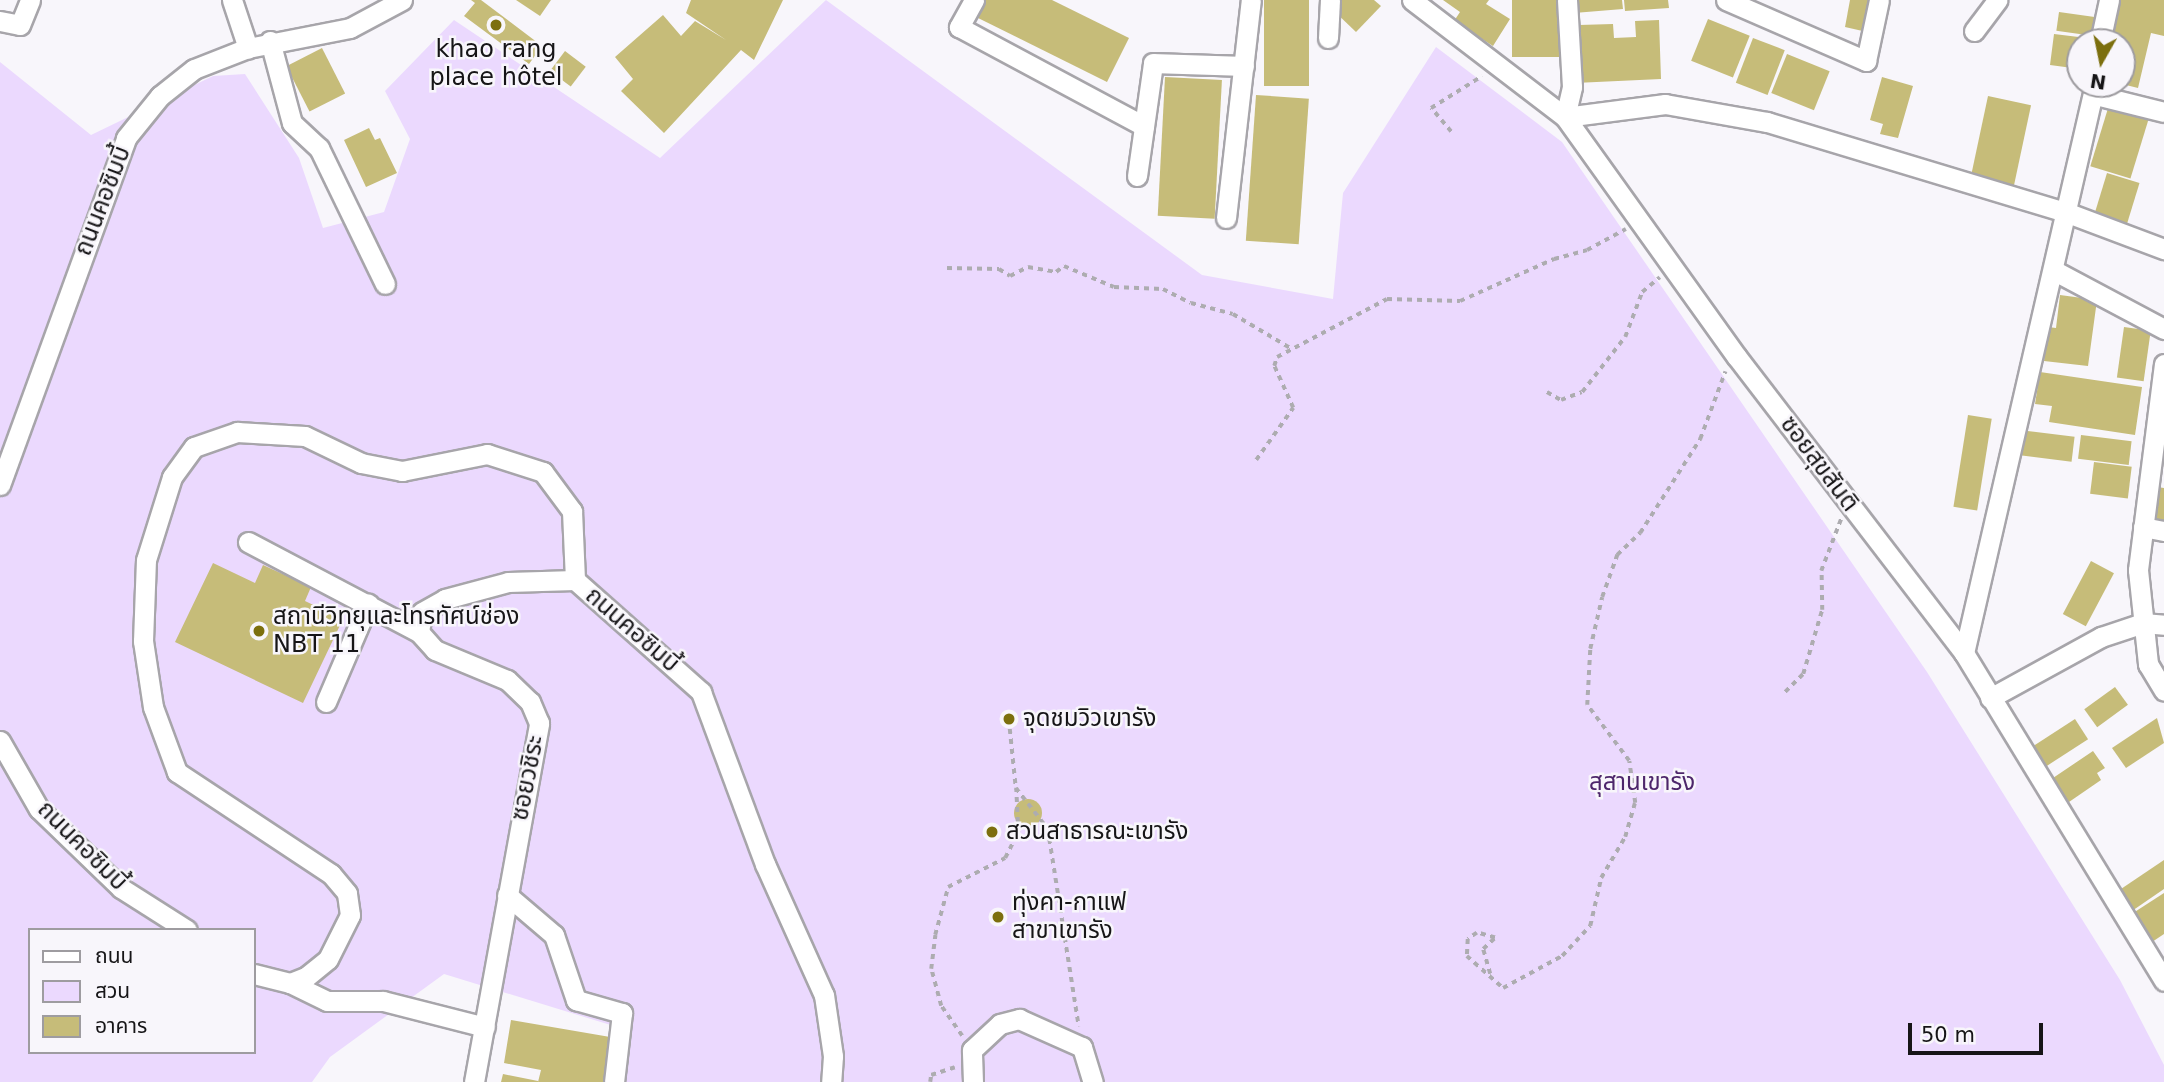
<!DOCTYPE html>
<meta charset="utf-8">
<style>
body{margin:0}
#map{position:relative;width:2164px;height:1082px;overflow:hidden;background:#f8f6fb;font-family:"DejaVu Sans","Noto Sans Thai",sans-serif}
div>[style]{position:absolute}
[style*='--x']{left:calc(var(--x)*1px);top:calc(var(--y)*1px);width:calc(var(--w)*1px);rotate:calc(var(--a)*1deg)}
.green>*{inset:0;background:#ebd9fe}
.building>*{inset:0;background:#c6bc79;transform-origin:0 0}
.round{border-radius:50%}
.path>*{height:3.5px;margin-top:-1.75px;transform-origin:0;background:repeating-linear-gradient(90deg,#adacb0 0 5px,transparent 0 10px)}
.roads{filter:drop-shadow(2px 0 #a7a5aa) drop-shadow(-2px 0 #a7a5aa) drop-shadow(0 2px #a7a5aa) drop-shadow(0 -2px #a7a5aa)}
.minor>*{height:19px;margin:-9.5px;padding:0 9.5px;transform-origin:9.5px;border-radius:9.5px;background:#fff}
.dots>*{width:19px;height:19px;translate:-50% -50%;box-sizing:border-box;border:4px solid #f8f6fb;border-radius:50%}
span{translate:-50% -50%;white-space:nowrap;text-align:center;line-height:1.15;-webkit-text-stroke:5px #f8f6fb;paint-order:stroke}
.poi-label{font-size:24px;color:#161517}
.left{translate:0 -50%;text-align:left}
.street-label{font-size:24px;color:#161517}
.park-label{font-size:24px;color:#4d266b}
.legend{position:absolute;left:28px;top:928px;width:228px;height:126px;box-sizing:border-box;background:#f8f6fb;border:2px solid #9e9ca0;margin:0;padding:9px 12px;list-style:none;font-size:21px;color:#161517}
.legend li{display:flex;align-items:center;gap:14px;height:35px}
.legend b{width:35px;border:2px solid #9e9ca0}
.north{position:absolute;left:2066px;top:28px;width:70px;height:70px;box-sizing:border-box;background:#f8f6fb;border:2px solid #9e9ca0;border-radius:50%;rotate:189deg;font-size:19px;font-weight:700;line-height:28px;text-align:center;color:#161517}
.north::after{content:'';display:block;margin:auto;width:24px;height:32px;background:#7c6f0e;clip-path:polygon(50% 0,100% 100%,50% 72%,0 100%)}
.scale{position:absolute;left:1908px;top:1023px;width:135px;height:32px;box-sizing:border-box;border:4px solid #161517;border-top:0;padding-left:9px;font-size:21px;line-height:24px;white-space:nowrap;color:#161517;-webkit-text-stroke:5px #f8f6fb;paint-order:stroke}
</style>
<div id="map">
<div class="green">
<i style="clip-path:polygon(evenodd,826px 0,1202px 275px,1333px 299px,1343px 193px,1436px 47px,1562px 142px,1927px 672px,2120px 980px,2164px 1065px,2164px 1082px,620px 1082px,627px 1030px,444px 974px,330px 1057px,312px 1082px,0 1082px,0 62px,91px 135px,213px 76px,245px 74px,299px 158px,323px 228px,384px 212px,410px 139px,385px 91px,454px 20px,660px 158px,826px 0,30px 930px,254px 930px,254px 1052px,30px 1052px,30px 930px)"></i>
</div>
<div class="building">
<i style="clip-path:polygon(471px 0,481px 0,542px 46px,529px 64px,464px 16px,475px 3px)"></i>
<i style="clip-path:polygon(516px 0,551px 0,540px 16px)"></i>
<i style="clip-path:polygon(691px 0,783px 0,754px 60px,741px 50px,664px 133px,621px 91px,633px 79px,615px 57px,663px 15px,681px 36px,695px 21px,726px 40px,686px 13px)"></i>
<i style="clip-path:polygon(979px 0,1052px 0,1129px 38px,1107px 82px,972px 15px)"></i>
<i style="left:1264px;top:0;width:45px;height:86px"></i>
<i style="clip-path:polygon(1341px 0,1374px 0,1381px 6px,1356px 32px,1332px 9px)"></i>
<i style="clip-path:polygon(1443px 0,1489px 0,1486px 4px,1510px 19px,1493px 46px,1454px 21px,1460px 12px)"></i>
<i style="left:1512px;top:0;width:48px;height:57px"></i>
<i style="clip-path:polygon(1573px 0,1622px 0,1623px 9px,1574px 13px)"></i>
<i style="clip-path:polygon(1624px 0,1668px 0,1669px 8px,1625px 11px)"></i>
<i style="clip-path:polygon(1850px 0,1873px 0,1867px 32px,1845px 27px)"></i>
<i style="clip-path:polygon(2121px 0,2164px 0,2164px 36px,2151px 33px,2138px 88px,2122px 84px,2122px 42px,2111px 42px)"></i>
<i style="left:2059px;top:12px;width:36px;height:19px;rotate:8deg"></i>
<i style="left:1708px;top:19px;width:45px;height:45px;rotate:22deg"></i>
<i style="clip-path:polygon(1659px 20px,1661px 79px,1575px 83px,1579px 25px,1613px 24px,1614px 38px,1636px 37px,1635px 21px)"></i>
<i style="clip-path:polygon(2054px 34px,2095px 39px,2080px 42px,2080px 69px,2050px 65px)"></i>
<i style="left:1753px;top:38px;width:34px;height:48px;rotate:21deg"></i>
<i style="left:322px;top:48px;width:51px;height:40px;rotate:63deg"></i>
<i style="left:565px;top:51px;width:26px;height:25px;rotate:37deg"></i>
<i style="left:1787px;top:54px;width:46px;height:42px;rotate:22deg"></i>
<i style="left:1165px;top:77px;width:57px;height:139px;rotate:3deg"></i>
<i style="clip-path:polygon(1882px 77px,1913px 86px,1898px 138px,1880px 134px,1883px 124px,1870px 120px)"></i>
<i style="left:1256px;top:95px;width:53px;height:146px;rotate:4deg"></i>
<i style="left:1988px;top:96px;width:44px;height:85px;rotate:12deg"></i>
<i style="left:2109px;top:105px;width:42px;height:64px;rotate:17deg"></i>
<i style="clip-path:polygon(369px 128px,375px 140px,380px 138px,397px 173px,366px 187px,344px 140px)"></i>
<i style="left:2107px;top:173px;width:34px;height:48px;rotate:17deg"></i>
<i style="clip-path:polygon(2060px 295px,2097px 300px,2088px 366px,2044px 361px,2048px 327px,2056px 328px)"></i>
<i style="left:2124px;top:327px;width:27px;height:51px;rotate:8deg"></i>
<i style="clip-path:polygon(2040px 372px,2142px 387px,2135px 435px,2049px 422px,2052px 406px,2035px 404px)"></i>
<i style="left:1968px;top:415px;width:24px;height:93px;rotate:9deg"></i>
<i style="left:2019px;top:430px;width:56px;height:25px;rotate:7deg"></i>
<i style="left:2081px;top:435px;width:51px;height:24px;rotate:7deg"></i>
<i style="left:2094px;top:462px;width:38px;height:32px;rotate:7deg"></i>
<i style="clip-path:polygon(2157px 487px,2164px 488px,2164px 524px,2154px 523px)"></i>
<i style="left:2091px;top:561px;width:26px;height:60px;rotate:28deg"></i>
<i style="clip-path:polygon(213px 563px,255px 583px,263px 565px,311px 587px,305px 601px,343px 619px,303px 703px,175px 642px)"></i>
<i style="left:2115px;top:687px;width:22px;height:38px;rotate:54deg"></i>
<i style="clip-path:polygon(2157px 718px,2164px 743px,2126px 768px,2112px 748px)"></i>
<i style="left:2075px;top:719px;width:24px;height:51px;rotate:57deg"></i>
<i style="clip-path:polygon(2093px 751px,2105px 768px,2097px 773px,2101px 780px,2069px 802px,2053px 778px)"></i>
<i class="round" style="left:1014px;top:799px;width:28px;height:28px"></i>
<i style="clip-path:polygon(2164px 860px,2164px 889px,2129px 913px,2115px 893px)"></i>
<i style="clip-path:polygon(2164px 893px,2164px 934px,2149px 944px,2130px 915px)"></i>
<i style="clip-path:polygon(511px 1020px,616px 1038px,609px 1082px,538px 1082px,541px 1070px,504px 1063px)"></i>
<i style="clip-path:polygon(503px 1074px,538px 1081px,538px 1082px,501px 1082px)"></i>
</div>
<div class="path">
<i style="--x:1451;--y:132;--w:31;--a:-130"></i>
<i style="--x:1431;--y:108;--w:60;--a:-32.1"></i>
<i style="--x:947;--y:268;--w:52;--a:1.1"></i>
<i style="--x:999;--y:269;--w:13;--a:32"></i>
<i style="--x:1010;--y:276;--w:20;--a:-27"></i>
<i style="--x:1028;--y:267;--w:28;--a:10"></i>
<i style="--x:1056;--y:272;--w:10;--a:-37"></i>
<i style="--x:1064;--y:266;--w:54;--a:22.8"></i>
<i style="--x:1114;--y:287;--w:49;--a:2.3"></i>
<i style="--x:1163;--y:289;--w:31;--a:27"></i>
<i style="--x:1191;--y:303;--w:43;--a:14.7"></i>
<i style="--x:1233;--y:314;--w:69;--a:30.7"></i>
<i style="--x:1547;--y:392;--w:16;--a:30"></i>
<i style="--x:1561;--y:400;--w:22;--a:-21"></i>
<i style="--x:1582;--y:392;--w:70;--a:-52"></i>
<i style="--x:1625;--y:337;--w:48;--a:-69.3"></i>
<i style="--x:1642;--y:292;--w:23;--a:-40"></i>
<i style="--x:1256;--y:460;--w:64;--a:-54.6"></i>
<i style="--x:1293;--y:408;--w:46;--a:-114.3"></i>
<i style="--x:1274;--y:366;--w:9;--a:-72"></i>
<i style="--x:1277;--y:357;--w:124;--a:-27.8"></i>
<i style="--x:1387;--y:299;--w:73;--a:1.6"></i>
<i style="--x:1460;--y:301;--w:103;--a:-24.1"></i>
<i style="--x:1554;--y:259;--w:34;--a:-15"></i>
<i style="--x:1587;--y:250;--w:44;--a:-28.3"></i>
<i style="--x:1785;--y:692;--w:25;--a:-45"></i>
<i style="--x:1803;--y:674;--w:67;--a:-73.5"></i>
<i style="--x:1822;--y:610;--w:39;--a:-91"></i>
<i style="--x:1821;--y:571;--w:56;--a:-69"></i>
<i style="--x:1009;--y:719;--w:69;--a:84.2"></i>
<i style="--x:1490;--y:974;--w:26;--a:-106"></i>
<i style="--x:1483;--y:949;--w:16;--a:-43"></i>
<i style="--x:1495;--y:938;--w:19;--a:-164"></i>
<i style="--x:1477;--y:933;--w:11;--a:146"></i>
<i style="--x:1468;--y:939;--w:17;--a:93"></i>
<i style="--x:1467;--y:956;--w:48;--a:41.6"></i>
<i style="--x:1503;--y:988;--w:67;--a:-28.5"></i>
<i style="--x:1562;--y:956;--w:41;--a:-47"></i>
<i style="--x:1590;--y:926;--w:49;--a:-77.1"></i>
<i style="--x:1601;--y:878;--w:48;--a:-59.7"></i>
<i style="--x:1625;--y:837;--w:35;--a:-74"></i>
<i style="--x:1635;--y:803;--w:42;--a:-98.1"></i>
<i style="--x:1629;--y:761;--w:70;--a:-126.9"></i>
<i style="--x:1587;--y:705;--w:56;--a:-86.9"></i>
<i style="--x:1590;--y:649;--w:53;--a:-77"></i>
<i style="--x:1602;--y:597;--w:45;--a:-70.3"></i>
<i style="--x:1617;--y:555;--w:32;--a:-44"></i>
<i style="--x:1640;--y:533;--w:112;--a:-57.4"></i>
<i style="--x:1700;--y:439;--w:72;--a:-69.5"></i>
<i style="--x:962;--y:1036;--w:37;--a:-125"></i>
<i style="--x:941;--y:1006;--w:38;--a:-105"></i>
<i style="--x:931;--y:969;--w:34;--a:-83"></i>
<i style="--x:935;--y:935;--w:50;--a:-74.8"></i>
<i style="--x:948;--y:887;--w:64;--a:-27"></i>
<i style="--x:1005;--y:858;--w:29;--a:-63"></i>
<i style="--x:1018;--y:832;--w:44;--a:-92.6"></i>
<i style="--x:1016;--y:788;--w:52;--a:52"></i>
<i style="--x:1048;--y:829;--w:200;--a:81.1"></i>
<i style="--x:930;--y:1082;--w:7;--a:-82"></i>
<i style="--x:931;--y:1075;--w:25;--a:-18"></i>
</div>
<div class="roads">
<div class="minor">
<i style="--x:232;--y:0;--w:51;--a:71.6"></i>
<i style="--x:974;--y:0;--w:31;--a:119"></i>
<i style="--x:959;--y:27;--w:210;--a:28.2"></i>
<i style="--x:1412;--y:0;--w:193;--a:37.4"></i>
<i style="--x:1565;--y:117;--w:295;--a:54.4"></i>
<i style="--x:1737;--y:357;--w:373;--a:52.5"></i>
<i style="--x:1964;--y:653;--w:384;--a:58.6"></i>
<i style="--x:1567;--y:0;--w:87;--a:86.7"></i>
<i style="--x:1572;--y:87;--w:31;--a:103"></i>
<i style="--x:1565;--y:117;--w:101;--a:-7.4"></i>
<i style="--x:1665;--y:104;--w:104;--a:10"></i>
<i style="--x:1767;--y:122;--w:314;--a:16.8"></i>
<i style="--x:2068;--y:213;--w:103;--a:20.6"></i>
<i style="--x:1726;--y:0;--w:153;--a:23.5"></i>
<i style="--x:1866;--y:61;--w:62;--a:-78"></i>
<i style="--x:0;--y:21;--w:20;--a:11"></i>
<i style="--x:20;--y:25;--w:27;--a:-68"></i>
<i style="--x:1974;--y:31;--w:39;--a:-53"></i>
<i style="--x:1328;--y:38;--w:38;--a:-87"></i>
<i style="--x:270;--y:41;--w:85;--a:75"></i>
<i style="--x:292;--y:123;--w:37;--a:43"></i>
<i style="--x:319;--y:148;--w:151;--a:64.1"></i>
<i style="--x:2100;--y:42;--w:43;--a:-77.9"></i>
<i style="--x:2096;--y:95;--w:70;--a:14"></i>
<i style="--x:1137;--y:176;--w:114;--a:-81.9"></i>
<i style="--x:1153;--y:63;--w:91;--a:1.9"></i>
<i style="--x:1226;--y:218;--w:219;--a:-83.5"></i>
<i style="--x:2053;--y:270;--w:126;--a:28"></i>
<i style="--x:2164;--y:364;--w:208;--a:97.2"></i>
<i style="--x:2138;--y:570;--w:95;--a:83.9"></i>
<i style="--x:2148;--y:664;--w:31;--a:59"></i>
<i style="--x:0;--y:485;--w:369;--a:-70"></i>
<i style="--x:126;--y:138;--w:54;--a:-51"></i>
<i style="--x:160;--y:96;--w:43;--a:-38.5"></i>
<i style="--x:194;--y:69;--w:58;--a:-21.3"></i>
<i style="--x:248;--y:48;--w:104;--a:-11.1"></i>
<i style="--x:350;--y:28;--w:59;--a:-28.3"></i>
<i style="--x:2143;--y:527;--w:21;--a:11"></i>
<i style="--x:248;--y:542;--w:193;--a:27.8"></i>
<i style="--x:575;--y:580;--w:169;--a:41.6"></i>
<i style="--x:701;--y:692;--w:184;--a:69.6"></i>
<i style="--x:765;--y:864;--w:144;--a:65.8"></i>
<i style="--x:824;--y:995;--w:62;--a:81.6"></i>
<i style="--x:833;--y:1056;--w:26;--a:94"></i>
<i style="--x:1964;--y:653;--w:584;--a:-77.03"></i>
<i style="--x:1990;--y:698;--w:127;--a:-28.8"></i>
<i style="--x:2101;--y:637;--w:44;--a:-18.4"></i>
<i style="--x:2143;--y:623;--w:21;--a:5"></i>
<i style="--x:326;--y:702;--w:107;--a:-66.8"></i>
<i style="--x:0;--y:741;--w:78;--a:60.2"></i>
<i style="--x:39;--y:809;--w:114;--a:43.9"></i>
<i style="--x:121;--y:888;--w:78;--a:32.5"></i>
<i style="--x:507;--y:895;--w:62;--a:40.4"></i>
<i style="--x:554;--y:935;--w:69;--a:71.3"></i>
<i style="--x:576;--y:1000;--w:48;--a:15.8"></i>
<i style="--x:622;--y:1013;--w:69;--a:96.6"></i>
<i style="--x:254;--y:974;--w:37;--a:14"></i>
<i style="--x:290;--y:983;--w:17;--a:-21"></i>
<i style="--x:306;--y:977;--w:28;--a:-39"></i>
<i style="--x:328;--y:959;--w:49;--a:-63.4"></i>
<i style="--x:350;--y:915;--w:22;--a:-98"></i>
<i style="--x:347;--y:893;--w:25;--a:-130"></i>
<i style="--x:331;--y:874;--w:185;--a:-146.5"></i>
<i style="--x:177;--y:772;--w:69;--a:-110.3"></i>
<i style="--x:153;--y:707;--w:67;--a:-98.6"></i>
<i style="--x:143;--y:641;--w:81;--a:-87.9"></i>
<i style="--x:146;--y:560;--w:87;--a:-72.6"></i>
<i style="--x:172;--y:477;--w:37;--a:-54"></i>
<i style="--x:194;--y:447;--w:46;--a:-19.2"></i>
<i style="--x:237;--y:432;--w:68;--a:3.4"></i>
<i style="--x:305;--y:436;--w:62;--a:25.7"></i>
<i style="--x:361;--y:463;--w:42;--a:11"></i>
<i style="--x:402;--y:471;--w:87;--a:-11.3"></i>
<i style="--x:487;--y:454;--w:59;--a:17.8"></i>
<i style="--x:543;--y:472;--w:49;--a:53.4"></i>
<i style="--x:572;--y:511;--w:69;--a:87.5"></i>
<i style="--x:290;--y:983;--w:41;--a:25.9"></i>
<i style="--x:327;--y:1001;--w:56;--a:0"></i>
<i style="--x:383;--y:1001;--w:105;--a:14.3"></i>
<i style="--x:474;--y:1082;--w:365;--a:-79.7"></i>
<i style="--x:539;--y:723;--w:23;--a:-113"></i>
<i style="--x:530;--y:702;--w:32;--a:-136"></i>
<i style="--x:507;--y:680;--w:78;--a:-157.4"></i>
<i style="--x:435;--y:650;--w:24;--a:-132"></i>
<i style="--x:419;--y:632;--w:20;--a:-81"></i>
<i style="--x:422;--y:612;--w:26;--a:-29"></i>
<i style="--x:445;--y:599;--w:65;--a:-15.1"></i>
<i style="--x:508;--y:582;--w:67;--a:-1.7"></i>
<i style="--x:973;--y:1082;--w:32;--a:-92"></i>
<i style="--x:972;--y:1050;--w:38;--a:-43"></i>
<i style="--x:1000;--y:1024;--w:20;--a:-15"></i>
<i style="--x:1019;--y:1019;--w:69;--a:24"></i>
<i style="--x:1082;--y:1047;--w:37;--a:73"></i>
</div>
</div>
<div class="dots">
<i style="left:496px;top:25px;background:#7c6f0e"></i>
<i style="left:259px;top:631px;background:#7c6f0e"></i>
<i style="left:1009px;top:719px;background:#7c6f0e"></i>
<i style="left:992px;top:832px;background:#7c6f0e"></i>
<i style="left:998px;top:917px;background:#7c6f0e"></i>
</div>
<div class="poi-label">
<span style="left:496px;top:64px">khao rang<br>place hôtel</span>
<span class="left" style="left:273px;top:631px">สถานีวิทยุและโทรทัศน์ช่อง<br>NBT 11</span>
<span class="left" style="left:1023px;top:719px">จุดชมวิวเขารัง</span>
<span class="left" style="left:1006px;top:832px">สวนสาธารณะเขารัง</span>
<span class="left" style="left:1012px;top:917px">ทุ่งคา-กาแฟ<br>สาขาเขารัง</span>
</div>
<div class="street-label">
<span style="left:103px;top:201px;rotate:-69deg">ถนนคอซิมบี้</span>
<span style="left:1819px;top:464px;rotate:53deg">ซอยสุขสันติ</span>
<span style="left:632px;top:630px;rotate:41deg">ถนนคอซิมบี้</span>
<span style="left:528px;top:778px;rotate:-79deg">ซอยวชิระ</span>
<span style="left:82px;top:846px;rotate:45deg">ถนนคอซิมบี้</span>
</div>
<div class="park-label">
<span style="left:1642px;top:783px">สุสานเขารัง</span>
</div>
<ul class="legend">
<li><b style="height:9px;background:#fff"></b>ถนน</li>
<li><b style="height:19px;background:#ebd9fe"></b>สวน</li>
<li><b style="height:19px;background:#c6bc79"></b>อาคาร</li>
</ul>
<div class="north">N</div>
<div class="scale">50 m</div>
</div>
